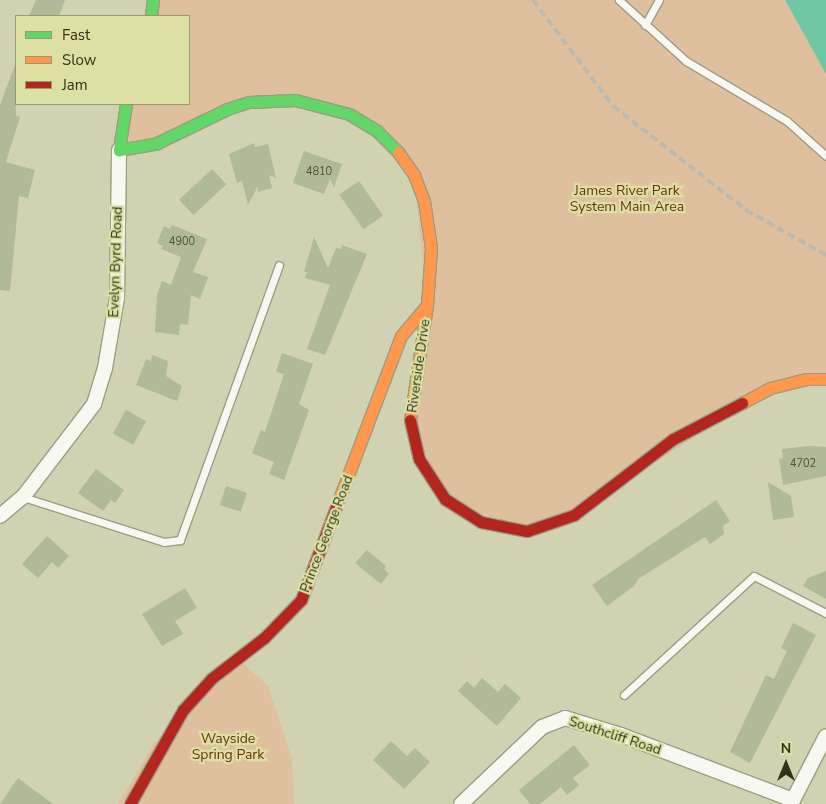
<!DOCTYPE html>
<style>
body{margin:0}
#map{position:relative;width:826px;height:804px;overflow:hidden;background:#d0d2b1;font-family:"Nunito Sans",sans-serif}
div>[style]{position:absolute}
[style*='--x']{left:calc(var(--x)*1px);top:calc(var(--y)*1px);width:calc(var(--w)*1px);rotate:calc(var(--a)*1deg)}
.green>*{inset:0;background:#debf9e}
.water>*{inset:0;background:#71c7a4}
.building>*{inset:0;background:#b0b999;transform-origin:0 0}
.roads{filter:drop-shadow(1px 0 #9c9d83) drop-shadow(-1px 0 #9c9d83) drop-shadow(0 1px #9c9d83) drop-shadow(0 -1px #9c9d83)}
.lane>*{height:7px;margin:-3.5px;padding:0 3.5px;transform-origin:3.5px;border-radius:3.5px;background:#f8f8f3}
.street>*{height:14px;margin:-7px;padding:0 7px;transform-origin:7px;border-radius:7px;background:#f8f8f3}
.fast>*{height:11px;margin:-5.5px;padding:0 5.5px;transform-origin:5.5px;border-radius:5.5px;background:#63d668}
.slow>*{height:11px;margin:-5.5px;padding:0 5.5px;transform-origin:5.5px;border-radius:5.5px;background:#ff974d}
.jam>*{height:11px;margin:-5.5px;padding:0 5.5px;transform-origin:5.5px;border-radius:5.5px;background:#b3261e}
.rail>*{height:4px;margin-top:-2px;transform-origin:0;background:repeating-linear-gradient(90deg,#b9bab1 0 8px,transparent 0 12px)}
span{translate:-50% -50%;white-space:nowrap;text-align:center;line-height:1.15;-webkit-text-stroke:4.5px #dde0a3;paint-order:stroke}
.number-label{font-size:11px;color:#505338}
.number-label span{-webkit-text-stroke-width:0}
.park-label{font-size:14px;color:#68320e}
.street-label{font-size:14px;color:#303118}
.legend{position:absolute;left:15px;top:15px;width:175px;height:90px;box-sizing:border-box;background:#dde0a3;border:1px solid #989a6b;margin:0;padding:6px 9px;list-style:none;font-size:15px;color:#303118}
.legend li{display:flex;align-items:center;gap:10px;height:25px}
.legend b{width:25px;border:1px solid #989a6b}
.north{position:absolute;left:761px;top:739px;width:50px;height:50px;-webkit-text-stroke:4px #dde0a3;paint-order:stroke;rotate:0deg;font-size:14px;font-weight:700;line-height:20px;text-align:center;color:#303118}
.north::after{content:'';display:block;margin:auto;width:18px;height:22px;background:#303118;clip-path:polygon(50% 0,100% 100%,50% 72%,0 100%)}
</style>
<div id="map">
<div class="green">
<i style="clip-path:polygon(153px 0,785px 0,826px 74px,826px 379px,770px 388px,574px 515px,527px 531px,445px 499px,410px 418px,427px 306px,414px 175px,349px 114px,269px 100px,119px 150px,126px 104px,189px 104px,189px 16px,151px 16px)"></i>
<i style="clip-path:polygon(237px 658px,268px 686px,292px 759px,294px 804px,118px 804px,154px 743px)"></i>
</div>
<div class="water">
<i style="clip-path:polygon(785px 0,826px 0,826px 74px)"></i>
</div>
<div class="building">
<i style="clip-path:polygon(36px 0,65px 0,59px 16px,29px 16px)"></i>
<i style="clip-path:polygon(15px 65px,16px 116px,20px 117px,6px 162px,35px 170px,28px 198px,19px 196px,10px 291px,0 290px,0 105px)"></i>
<i style="clip-path:polygon(254px 143px,255px 147px,268px 144px,276px 178px,269px 175px,272px 188px,258px 192px,258px 186px,248px 205px,242px 181px,237px 183px,229px 154px)"></i>
<i style="clip-path:polygon(304px 151px,342px 164px,334px 187px,330px 179px,324px 194px,293px 183px)"></i>
<i style="left:212px;top:169px;width:21px;height:45px;rotate:47deg"></i>
<i style="left:359px;top:181px;width:42px;height:24px;rotate:55deg"></i>
<i style="clip-path:polygon(172px 225px,207px 239px,193px 272px,208px 277px,200px 299px,191px 295px,188px 325px,180px 324px,179px 335px,155px 332px,157px 295px,162px 281px,171px 285px,181px 257px,161px 249px,163px 246px,157px 243px,164px 226px,170px 229px)"></i>
<i style="clip-path:polygon(314px 237px,328px 268px,336px 248px,341px 249px,342px 245px,367px 254px,325px 355px,307px 349px,330px 285px,305px 278px,307px 272px,304px 272px)"></i>
<i style="clip-path:polygon(282px 353px,313px 364px,299px 404px,309px 410px,284px 480px,269px 474px,274px 462px,252px 453px,261px 430px,265px 432px,284px 374px,276px 372px)"></i>
<i style="clip-path:polygon(152px 355px,168px 361px,166px 376px,182px 386px,177px 401px,136px 385px,146px 359px,151px 361px)"></i>
<i style="left:126px;top:410px;width:23px;height:27px;rotate:29deg"></i>
<i style="clip-path:polygon(810px 446px,826px 447px,826px 476px,783px 485px,779px 459px,783px 458px,782px 449px)"></i>
<i style="clip-path:polygon(96px 469px,124px 490px,115px 503px,111px 500px,103px 511px,78px 493px)"></i>
<i style="clip-path:polygon(768px 482px,791px 496px,794px 517px,773px 520px)"></i>
<i style="left:226px;top:486px;width:22px;height:20px;rotate:18deg"></i>
<i style="clip-path:polygon(716px 500px,730px 521px,723px 526px,724px 534px,710px 544px,705px 537px,638px 579px,634px 586px,607px 606px,592px 585px)"></i>
<i style="clip-path:polygon(47px 536px,69px 556px,58px 568px,52px 562px,38px 578px,22px 564px)"></i>
<i style="clip-path:polygon(367px 550px,386px 566px,384px 569px,389px 574px,381px 584px,355px 563px)"></i>
<i style="clip-path:polygon(826px 571px,826px 599px,803px 586px,808px 578px)"></i>
<i style="clip-path:polygon(185px 588px,197px 608px,175px 621px,183px 634px,162px 646px,142px 614px)"></i>
<i style="clip-path:polygon(793px 623px,816px 635px,750px 763px,730px 752px,766px 675px,774px 679px,787px 651px,781px 648px)"></i>
<i style="clip-path:polygon(482px 678px,498px 692px,505px 684px,521px 698px,497px 726px,458px 691px,467px 681px,474px 688px)"></i>
<i style="clip-path:polygon(391px 741px,407px 756px,415px 748px,430px 762px,404px 789px,373px 760px)"></i>
<i style="clip-path:polygon(574px 745px,590px 765px,573px 778px,579px 785px,567px 795px,561px 787px,540px 804px,530px 804px,519px 790px)"></i>
<i style="clip-path:polygon(18px 778px,30px 787px,53px 804px,0 804px)"></i>
</div>
<div class="roads">
<div class="lane">
<i style="--x:619;--y:0;--w:91;--a:42.3"></i>
<i style="--x:686;--y:61;--w:117;--a:30.7"></i>
<i style="--x:787;--y:121;--w:52;--a:41.9"></i>
<i style="--x:645;--y:25;--w:29;--a:-61"></i>
<i style="--x:23;--y:497;--w:148;--a:17.7"></i>
<i style="--x:164;--y:542;--w:16;--a:-7"></i>
<i style="--x:180;--y:540;--w:292;--a:-70.2"></i>
<i style="--x:624;--y:695;--w:176;--a:-42.5"></i>
<i style="--x:754;--y:576;--w:81;--a:27.2"></i>
</div>
<div class="street">
<i style="--x:0;--y:516;--w:30;--a:-40"></i>
<i style="--x:23;--y:497;--w:117;--a:-52.6"></i>
<i style="--x:94;--y:404;--w:38;--a:-73"></i>
<i style="--x:105;--y:368;--w:71;--a:-80.3"></i>
<i style="--x:117;--y:298;--w:148;--a:-89.2"></i>
<i style="--x:461;--y:804;--w:112;--a:-43.5"></i>
<i style="--x:542;--y:727;--w:25;--a:-21"></i>
<i style="--x:565;--y:718;--w:59;--a:16.9"></i>
<i style="--x:621;--y:735;--w:184;--a:20.7"></i>
<i style="--x:791;--y:804;--w:76;--a:-62.8"></i>
</div>
<div class="fast">
<i style="--x:151;--y:16;--w:16;--a:-83"></i>
<i style="--x:126;--y:104;--w:47;--a:98.7"></i>
<i style="--x:119;--y:150;--w:39;--a:-10"></i>
<i style="--x:157;--y:143;--w:78;--a:-25.9"></i>
<i style="--x:227;--y:109;--w:23;--a:-18"></i>
<i style="--x:249;--y:102;--w:46;--a:-2.5"></i>
<i style="--x:295;--y:100;--w:56;--a:14.5"></i>
<i style="--x:349;--y:114;--w:33;--a:31"></i>
<i style="--x:377;--y:131;--w:30;--a:45"></i>
</div>
<div class="slow">
<i style="--x:398;--y:152;--w:28;--a:55"></i>
<i style="--x:414;--y:175;--w:28;--a:69"></i>
<i style="--x:424;--y:201;--w:48;--a:81.5"></i>
<i style="--x:431;--y:248;--w:57;--a:94"></i>
<i style="--x:427;--y:305;--w:116;--a:98.4"></i>
<i style="--x:742;--y:403;--w:32;--a:-28"></i>
<i style="--x:770;--y:388;--w:37;--a:-14"></i>
<i style="--x:806;--y:379;--w:20;--a:0"></i>
<i style="--x:339;--y:499;--w:174;--a:-69.2"></i>
<i style="--x:401;--y:336;--w:40;--a:-50"></i>
</div>
<div class="jam">
<i style="--x:410;--y:420;--w:40;--a:77"></i>
<i style="--x:419;--y:459;--w:48;--a:57"></i>
<i style="--x:445;--y:499;--w:43;--a:32.6"></i>
<i style="--x:481;--y:522;--w:47;--a:11.1"></i>
<i style="--x:527;--y:531;--w:50;--a:-18.8"></i>
<i style="--x:574;--y:515;--w:125;--a:-37.5"></i>
<i style="--x:673;--y:439;--w:78;--a:-27.6"></i>
<i style="--x:130;--y:804;--w:108;--a:-60.6"></i>
<i style="--x:183;--y:710;--w:43;--a:-47.8"></i>
<i style="--x:212;--y:678;--w:66;--a:-37.6"></i>
<i style="--x:264;--y:638;--w:53;--a:-45.8"></i>
<i style="--x:301;--y:600;--w:108;--a:-69.4"></i>
</div>
</div>
<div class="rail">
<i style="--x:533;--y:0;--w:133;--a:53"></i>
<i style="--x:613;--y:106;--w:169;--a:38"></i>
<i style="--x:746;--y:210;--w:92;--a:29.4"></i>
</div>
<div class="number-label">
<span style="left:319px;top:172px">4810</span>
<span style="left:182px;top:242px">4900</span>
<span style="left:803px;top:464px">4702</span>
</div>
<div class="park-label">
<span style="left:627px;top:199px">James River Park<br>System Main Area</span>
<span style="left:228px;top:747px">Wayside<br>Spring Park</span>
</div>
<div class="street-label">
<span style="left:116px;top:262px;rotate:-88deg">Evelyn Byrd Road</span>
<span style="left:419px;top:366px;rotate:-82deg">Riverside Drive</span>
<span style="left:327px;top:534px;rotate:-69deg">Prince George Road</span>
<span style="left:615px;top:736px;rotate:18deg">Southcliff Road</span>
</div>
<ul class="legend">
<li><b style="height:6px;background:#63d668"></b>Fast</li>
<li><b style="height:6px;background:#ff974d"></b>Slow</li>
<li><b style="height:6px;background:#b3261e"></b>Jam</li>
</ul>
<div class="north">N</div>
</div>
